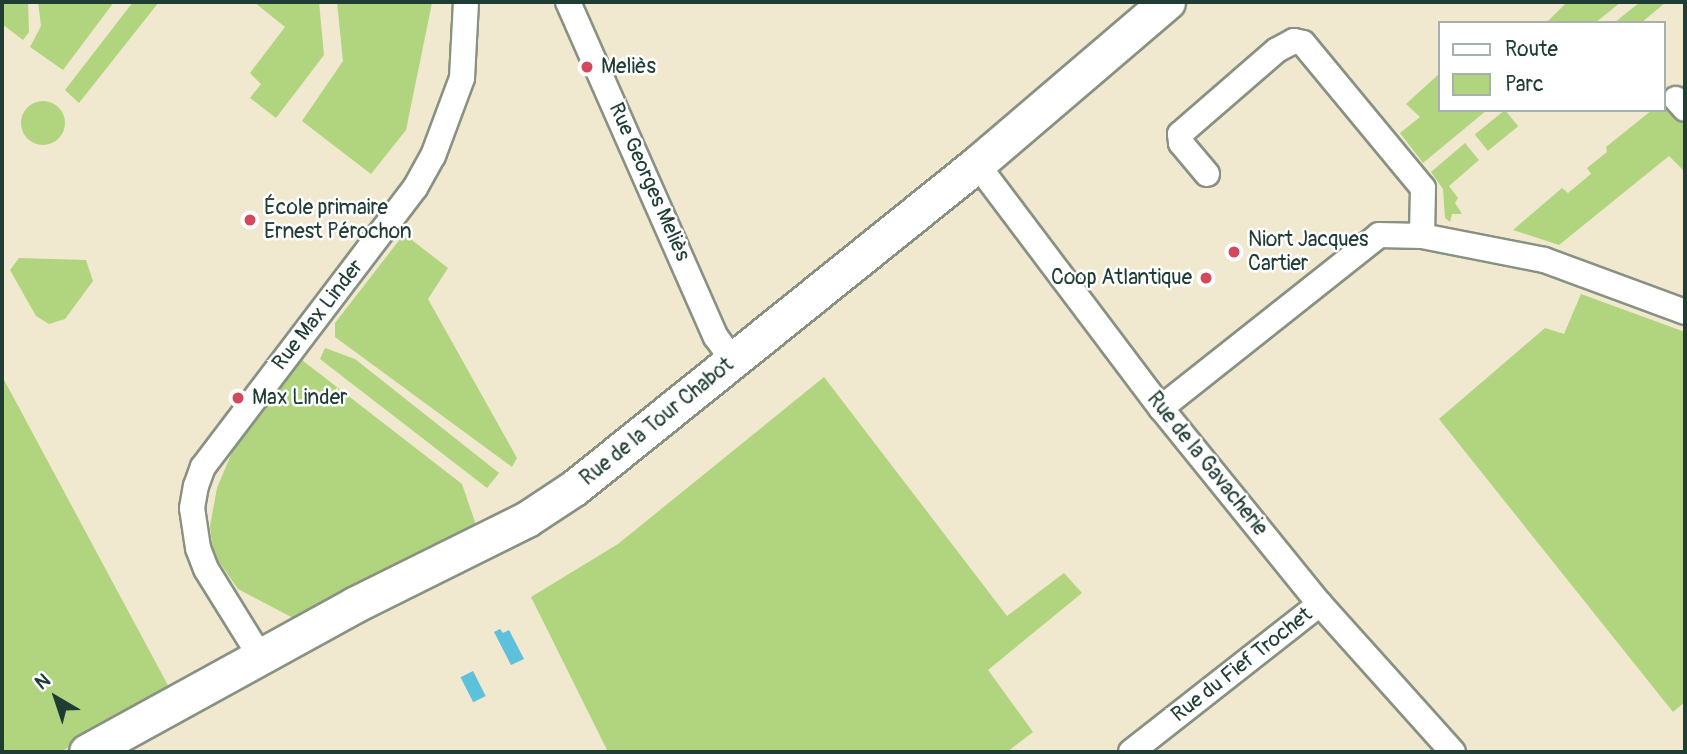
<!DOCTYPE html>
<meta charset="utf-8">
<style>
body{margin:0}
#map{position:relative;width:1687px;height:754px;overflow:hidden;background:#f0e8cf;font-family:Pangolin,sans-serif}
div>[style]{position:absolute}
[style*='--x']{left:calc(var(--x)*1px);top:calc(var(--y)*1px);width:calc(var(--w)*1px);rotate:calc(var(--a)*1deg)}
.green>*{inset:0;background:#b1d57e;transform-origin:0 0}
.round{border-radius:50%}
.water>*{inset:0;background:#5ec1dc;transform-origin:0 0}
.roads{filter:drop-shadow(2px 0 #889282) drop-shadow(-2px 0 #889282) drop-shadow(0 2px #889282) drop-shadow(0 -2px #889282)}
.street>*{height:24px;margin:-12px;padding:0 12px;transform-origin:12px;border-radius:12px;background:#fff}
.secondary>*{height:35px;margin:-17.5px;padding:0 17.5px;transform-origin:17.5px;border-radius:17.5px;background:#fff}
.dots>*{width:19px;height:19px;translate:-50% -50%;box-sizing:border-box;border:4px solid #fff;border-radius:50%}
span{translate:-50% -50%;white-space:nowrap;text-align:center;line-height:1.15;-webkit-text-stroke:5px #fff;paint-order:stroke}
.poi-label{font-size:21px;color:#1f3d34}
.left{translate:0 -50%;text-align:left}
.right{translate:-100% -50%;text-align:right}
.street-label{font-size:21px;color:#1f3d34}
.frame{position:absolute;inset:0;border:4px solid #1f3d34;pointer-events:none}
.legend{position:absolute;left:1438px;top:21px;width:228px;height:91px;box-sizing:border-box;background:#fff;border:2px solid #a5b1ae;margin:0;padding:9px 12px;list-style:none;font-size:21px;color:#1f3d34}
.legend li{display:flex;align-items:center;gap:14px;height:35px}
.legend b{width:35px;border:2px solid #a5b1ae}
.north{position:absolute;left:21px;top:663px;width:70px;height:70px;-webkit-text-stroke:5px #fff;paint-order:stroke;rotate:321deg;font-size:19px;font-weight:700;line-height:28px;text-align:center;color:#1f3d34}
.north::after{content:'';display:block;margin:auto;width:24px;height:32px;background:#1f3d34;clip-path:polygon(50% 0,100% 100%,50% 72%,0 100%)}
</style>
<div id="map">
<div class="green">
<i style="clip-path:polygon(2px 2px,28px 2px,29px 32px,23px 40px,2px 24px)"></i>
<i style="clip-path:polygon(38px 2px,114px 2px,63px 70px,30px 47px,41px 26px)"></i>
<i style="clip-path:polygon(133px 2px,159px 2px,79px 103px,65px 90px)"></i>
<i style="clip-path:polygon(254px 2px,319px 2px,324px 55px,276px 118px,250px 98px,261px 84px,250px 73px,285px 27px)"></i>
<i style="clip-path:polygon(337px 2px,432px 3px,406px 130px,371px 174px,302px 121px,343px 61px)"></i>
<i style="clip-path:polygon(1567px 2px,1621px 2px,1595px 23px,1546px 23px)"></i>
<i style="clip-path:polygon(1640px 2px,1666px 2px,1641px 23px,1614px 23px)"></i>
<i style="clip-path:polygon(1440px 73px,1440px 110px,1487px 110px,1423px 163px,1400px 133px,1420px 117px,1406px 104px)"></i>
<i style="clip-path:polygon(1664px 100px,1685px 118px,1685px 172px,1669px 156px,1559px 245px,1513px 230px,1562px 188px,1568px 193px,1591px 174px,1587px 168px,1607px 152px,1606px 147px,1652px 110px,1664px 110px)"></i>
<i class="round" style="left:21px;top:101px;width:44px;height:44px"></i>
<i style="left:1505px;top:110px;width:21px;height:39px;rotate:51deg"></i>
<i style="clip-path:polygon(1465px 143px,1479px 160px,1449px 186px,1458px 198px,1455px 203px,1462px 214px,1452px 214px,1450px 222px,1445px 218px,1443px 189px,1431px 172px)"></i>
<i style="clip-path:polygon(404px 234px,448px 268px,428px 299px,517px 458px,512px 467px,335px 337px,335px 323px)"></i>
<i style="clip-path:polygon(19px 258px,86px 260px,93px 281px,65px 319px,49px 324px,36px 316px,10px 270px)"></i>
<i style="clip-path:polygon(1581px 294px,1685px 332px,1685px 702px,1673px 712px,1439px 419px,1545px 328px,1564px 334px)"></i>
<i style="clip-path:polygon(325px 348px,355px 359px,499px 473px,487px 488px,320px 359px)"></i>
<i style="clip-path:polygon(302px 360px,462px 484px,476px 525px,297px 620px,238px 589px,213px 553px,210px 526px,217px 488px,233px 450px)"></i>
<i style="clip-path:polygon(2px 376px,171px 691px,60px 752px,2px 752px)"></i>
<i style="clip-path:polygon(824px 377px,1007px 616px,1064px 573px,1082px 593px,988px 670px,1033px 732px,1007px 752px,608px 752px,531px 597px,618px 544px)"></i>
</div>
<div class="water">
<i style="clip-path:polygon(500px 629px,503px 633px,509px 630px,524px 659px,511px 665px,494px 632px)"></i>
<i style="left:473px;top:671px;width:28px;height:14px;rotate:63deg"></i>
</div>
<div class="roads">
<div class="street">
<i style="--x:568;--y:2;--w:366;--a:66.2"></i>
<i style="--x:716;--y:337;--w:29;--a:54"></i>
<i style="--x:1676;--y:99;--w:13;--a:48"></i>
<i style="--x:977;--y:164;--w:306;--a:53"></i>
<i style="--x:1161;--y:408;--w:252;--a:51"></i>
<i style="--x:1320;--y:604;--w:199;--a:48.1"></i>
<i style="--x:1207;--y:174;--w:40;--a:-130"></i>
<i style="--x:1181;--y:143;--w:9;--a:-96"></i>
<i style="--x:1180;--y:134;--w:128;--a:-40.9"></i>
<i style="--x:1277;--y:50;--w:19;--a:-28"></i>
<i style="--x:1294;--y:41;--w:9;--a:13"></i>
<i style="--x:1303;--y:43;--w:188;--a:50.4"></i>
<i style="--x:1423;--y:188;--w:48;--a:91.2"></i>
<i style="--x:1161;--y:408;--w:278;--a:-38.4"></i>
<i style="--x:1379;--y:235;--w:43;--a:1.3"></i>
<i style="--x:1422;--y:236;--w:124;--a:11.1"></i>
<i style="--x:1544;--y:260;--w:150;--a:20.2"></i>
<i style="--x:260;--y:656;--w:102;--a:-121.8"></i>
<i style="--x:206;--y:569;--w:22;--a:-111"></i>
<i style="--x:198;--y:548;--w:40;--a:-98.5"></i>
<i style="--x:192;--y:508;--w:22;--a:-80"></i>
<i style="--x:196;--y:486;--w:20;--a:-70"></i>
<i style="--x:203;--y:467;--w:350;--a:-52.8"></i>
<i style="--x:415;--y:188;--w:37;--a:-61"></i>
<i style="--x:433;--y:156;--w:83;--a:-69.6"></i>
<i style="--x:462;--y:78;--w:76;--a:-87"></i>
<i style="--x:1131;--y:752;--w:240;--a:-38.1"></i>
</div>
<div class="secondary">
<i style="--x:87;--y:752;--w:305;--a:-28.8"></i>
<i style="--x:354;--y:605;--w:193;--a:-26.4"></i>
<i style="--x:527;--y:519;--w:56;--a:-33.4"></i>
<i style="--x:574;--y:488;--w:517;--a:-38.8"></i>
<i style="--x:977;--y:164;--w:250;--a:-40.5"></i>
</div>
</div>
<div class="dots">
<i style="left:587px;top:67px;background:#d1495b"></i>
<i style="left:250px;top:220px;background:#d1495b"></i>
<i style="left:1234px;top:252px;background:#d1495b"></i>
<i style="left:1206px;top:278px;background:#d1495b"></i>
<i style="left:238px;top:398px;background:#d1495b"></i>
</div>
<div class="poi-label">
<span class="left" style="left:601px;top:67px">Meliès</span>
<span class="left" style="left:264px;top:220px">École primaire<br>Ernest Pérochon</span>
<span class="left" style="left:1248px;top:252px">Niort Jacques<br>Cartier</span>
<span class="right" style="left:1192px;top:278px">Coop Atlantique</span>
<span class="left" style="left:252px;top:398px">Max Linder</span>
</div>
<div class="street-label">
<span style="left:649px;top:182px;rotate:66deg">Rue Georges Meliès</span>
<span style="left:318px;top:315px;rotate:-52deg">Rue Max Linder</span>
<span style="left:657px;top:422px;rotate:-39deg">Rue de la Tour Chabot</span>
<span style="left:1207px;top:464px;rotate:51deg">Rue de la Gavacherie</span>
<span style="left:1242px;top:665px;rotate:-38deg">Rue du Fief Trochet</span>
</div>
<div class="frame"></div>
<ul class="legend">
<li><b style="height:9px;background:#fff"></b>Route</li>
<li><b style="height:19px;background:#b1d57e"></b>Parc</li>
</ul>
<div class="north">N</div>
</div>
